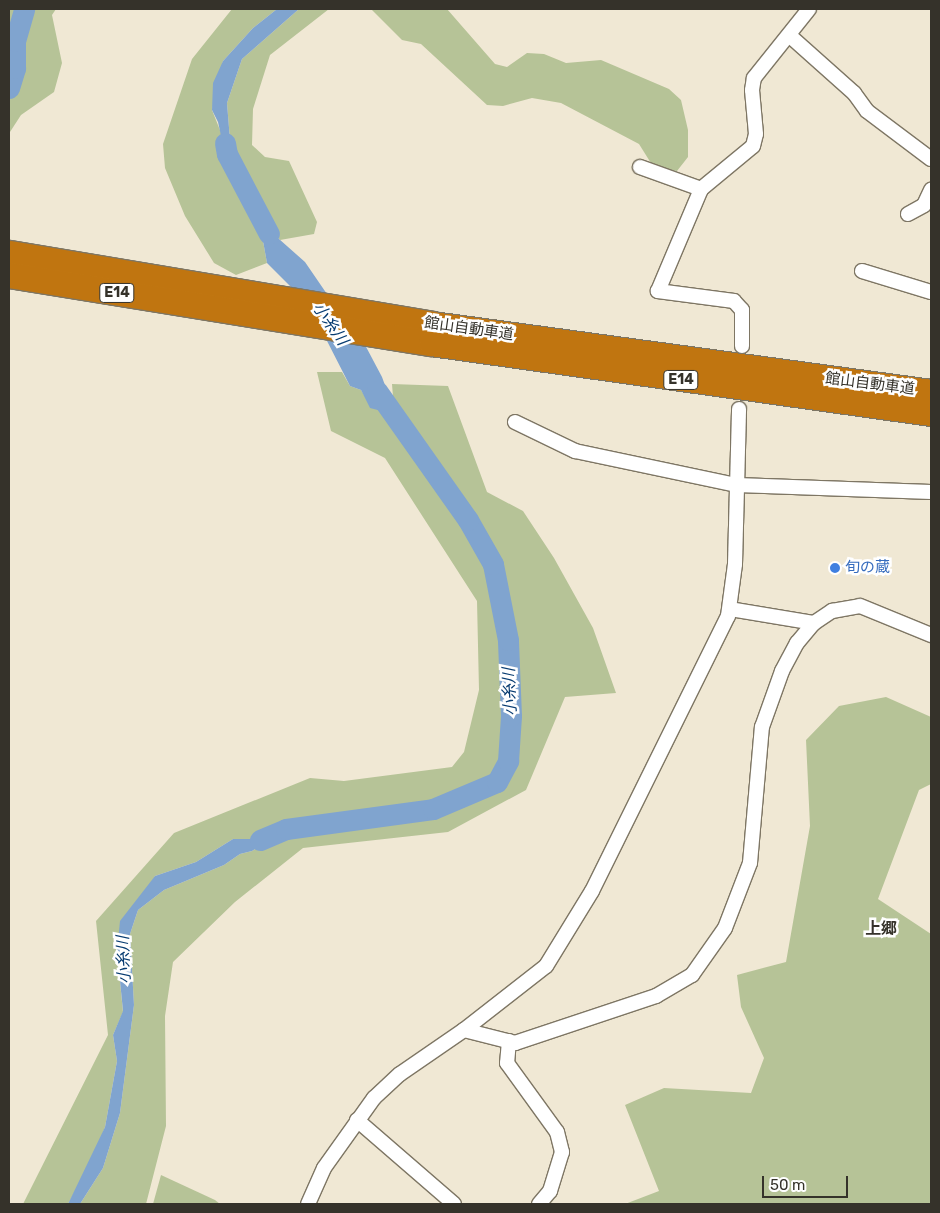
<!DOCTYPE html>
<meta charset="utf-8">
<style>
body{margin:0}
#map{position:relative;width:940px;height:1213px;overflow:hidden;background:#f0e8d4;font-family:Rubik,"Noto Sans JP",sans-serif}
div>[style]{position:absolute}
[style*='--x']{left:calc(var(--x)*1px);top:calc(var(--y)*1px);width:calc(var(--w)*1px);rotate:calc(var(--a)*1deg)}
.green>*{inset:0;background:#b6c397}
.water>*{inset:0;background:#80a4cf}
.river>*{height:21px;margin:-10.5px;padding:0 10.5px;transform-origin:10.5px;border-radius:10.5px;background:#80a4cf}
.roads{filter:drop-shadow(1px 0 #7e7664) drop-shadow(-1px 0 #7e7664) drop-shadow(0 1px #7e7664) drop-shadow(0 -1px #7e7664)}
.street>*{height:14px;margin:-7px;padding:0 7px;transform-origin:7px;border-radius:7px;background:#fff}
.highway>*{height:25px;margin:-12.5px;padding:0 12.5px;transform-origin:12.5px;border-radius:12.5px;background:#c07510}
.dots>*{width:14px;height:14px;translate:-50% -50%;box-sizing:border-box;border:2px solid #fff;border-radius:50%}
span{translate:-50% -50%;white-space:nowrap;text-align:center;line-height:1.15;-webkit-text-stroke:5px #fff;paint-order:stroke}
.shield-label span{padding:1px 4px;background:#fff;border:1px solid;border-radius:4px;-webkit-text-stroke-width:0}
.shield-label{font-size:14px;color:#35322a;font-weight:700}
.street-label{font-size:15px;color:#35322a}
.shop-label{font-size:15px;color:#366cbe}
.left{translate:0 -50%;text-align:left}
.water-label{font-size:16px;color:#083c71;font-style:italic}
.neighbourhood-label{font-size:16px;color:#35322a;font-weight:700}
.frame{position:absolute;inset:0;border:10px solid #35322a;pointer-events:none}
.scale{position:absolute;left:762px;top:1176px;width:86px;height:22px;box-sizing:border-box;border:2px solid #35322a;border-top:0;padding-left:6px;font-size:15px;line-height:18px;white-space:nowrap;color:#35322a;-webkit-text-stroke:4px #fff;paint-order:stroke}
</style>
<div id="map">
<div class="green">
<i style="clip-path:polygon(9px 9px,56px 9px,52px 15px,62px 63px,54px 92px,21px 115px,10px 132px,9px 190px)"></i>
<i style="clip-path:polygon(232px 9px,277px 9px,253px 28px,223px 61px,212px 110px,235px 168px,237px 165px,230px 140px,227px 103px,242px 59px,299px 9px,329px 9px,270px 55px,253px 109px,252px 145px,265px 157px,289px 161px,317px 222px,314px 234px,280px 240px,256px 209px,256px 230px,263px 241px,267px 263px,236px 275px,214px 263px,185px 216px,165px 168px,163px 144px,192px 59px)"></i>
<i style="clip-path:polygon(371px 9px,447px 9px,495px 64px,507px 67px,527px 53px,544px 54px,566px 63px,601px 60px,669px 89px,681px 100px,688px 130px,688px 157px,677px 171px,654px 168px,639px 144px,561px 103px,532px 98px,503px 106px,487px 105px,421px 44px,402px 40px)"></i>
<i style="clip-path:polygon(317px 372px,342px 372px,350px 386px,361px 390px,366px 398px,383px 412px,394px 410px,392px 384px,448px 386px,487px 492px,523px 511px,554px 558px,593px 628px,616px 693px,565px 697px,526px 790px,448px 832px,303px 848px,235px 902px,173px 962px,165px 1016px,166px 1126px,146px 1204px,80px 1204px,103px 1168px,120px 1113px,134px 1005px,130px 934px,138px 910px,164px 890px,224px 865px,240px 854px,252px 851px,285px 830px,256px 839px,233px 839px,196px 862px,155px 876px,117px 951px,123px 1012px,113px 1035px,117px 1061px,105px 1127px,94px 1156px,68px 1204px,23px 1204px,108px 1035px,96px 921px,174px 833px,310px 778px,344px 781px,452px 767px,464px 752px,479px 690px,477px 601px,385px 458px,331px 431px)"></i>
<i style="clip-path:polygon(886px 697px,931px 717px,931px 784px,919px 790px,878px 899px,931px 934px,931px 1204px,625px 1204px,659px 1191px,625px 1105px,664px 1088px,751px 1093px,764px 1058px,741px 1007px,737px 975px,786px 962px,810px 826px,806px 740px,839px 706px)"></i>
<i style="clip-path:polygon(161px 1175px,215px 1200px,220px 1204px,153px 1204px)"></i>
</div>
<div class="water">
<i style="clip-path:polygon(277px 9px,299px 9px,242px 59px,227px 103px,230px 140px,238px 165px,234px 168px,226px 159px,218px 122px,212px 110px,213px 83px,223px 61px,253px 28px)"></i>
<i style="clip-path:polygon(255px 208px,270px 231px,305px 262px,329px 297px,296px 292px,267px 263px,263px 241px,256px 230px)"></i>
<i style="clip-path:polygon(325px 337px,364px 343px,382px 377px,394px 410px,393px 414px,370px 408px,361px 390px,350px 386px)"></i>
<i style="clip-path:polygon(286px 829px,252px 851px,240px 854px,224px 865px,164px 890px,138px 910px,130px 934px,134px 1005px,120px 1113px,103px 1168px,80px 1204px,68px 1204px,105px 1127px,117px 1061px,113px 1035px,123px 1011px,117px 951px,120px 921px,155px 876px,196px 862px,233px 839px,256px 839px)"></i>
</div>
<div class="river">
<i style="--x:9;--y:88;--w:21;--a:-73"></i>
<i style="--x:15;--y:68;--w:27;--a:-90"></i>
<i style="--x:15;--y:41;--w:33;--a:-74"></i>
<i style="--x:225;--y:143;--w:11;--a:80"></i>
<i style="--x:227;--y:154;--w:90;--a:62.3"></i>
<i style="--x:260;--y:840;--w:28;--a:-23"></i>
<i style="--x:286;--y:829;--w:148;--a:-7.7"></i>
<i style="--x:433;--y:809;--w:69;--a:-22.9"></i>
<i style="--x:497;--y:782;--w:24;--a:-62"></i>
<i style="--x:508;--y:761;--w:45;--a:-86.2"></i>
<i style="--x:511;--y:716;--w:76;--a:-92.3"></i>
<i style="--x:508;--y:640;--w:77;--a:-101.2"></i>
<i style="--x:493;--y:564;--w:51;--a:-119.6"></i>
<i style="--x:468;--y:520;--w:158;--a:-125.2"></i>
</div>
<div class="roads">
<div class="street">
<i style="--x:790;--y:36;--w:86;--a:41.7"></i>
<i style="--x:854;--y:93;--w:22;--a:54"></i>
<i style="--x:867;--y:111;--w:80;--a:36.9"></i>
<i style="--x:640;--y:167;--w:65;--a:19.8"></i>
<i style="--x:908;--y:214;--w:18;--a:-29"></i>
<i style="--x:924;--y:205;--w:17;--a:-65"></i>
<i style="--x:862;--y:271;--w:72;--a:16.9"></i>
<i style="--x:742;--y:346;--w:36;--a:-90"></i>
<i style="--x:742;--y:310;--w:12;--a:-132"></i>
<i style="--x:734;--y:301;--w:77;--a:-172.5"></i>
<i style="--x:658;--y:291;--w:111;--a:-67.1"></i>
<i style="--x:701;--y:189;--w:67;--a:-39.6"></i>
<i style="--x:753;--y:146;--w:12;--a:-76"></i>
<i style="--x:756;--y:134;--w:44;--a:-95.2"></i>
<i style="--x:752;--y:90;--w:12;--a:-81"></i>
<i style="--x:754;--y:78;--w:88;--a:-51.4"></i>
<i style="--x:515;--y:422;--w:67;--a:25.8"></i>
<i style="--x:575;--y:451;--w:166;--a:11.9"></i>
<i style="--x:737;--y:485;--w:194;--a:2.1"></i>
<i style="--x:730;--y:609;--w:85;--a:9.5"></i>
<i style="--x:464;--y:1030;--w:53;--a:14.3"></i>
<i style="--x:515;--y:1043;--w:149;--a:-18.4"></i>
<i style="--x:656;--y:996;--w:42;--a:-30.3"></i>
<i style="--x:692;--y:975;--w:57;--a:-54.9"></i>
<i style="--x:725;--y:928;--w:70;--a:-69"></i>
<i style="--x:750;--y:863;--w:137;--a:-85"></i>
<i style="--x:762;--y:727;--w:59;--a:-70.3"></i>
<i style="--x:782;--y:671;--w:32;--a:-62"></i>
<i style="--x:797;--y:643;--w:26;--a:-50"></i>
<i style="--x:814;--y:623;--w:22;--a:-34"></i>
<i style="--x:832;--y:611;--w:28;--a:-10"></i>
<i style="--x:860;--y:606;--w:77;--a:22.2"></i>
<i style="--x:509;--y:1041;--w:22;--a:95"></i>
<i style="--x:507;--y:1063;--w:85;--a:54.1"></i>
<i style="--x:557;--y:1132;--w:21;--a:76"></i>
<i style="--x:562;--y:1152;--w:41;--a:107.1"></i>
<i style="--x:550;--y:1191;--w:17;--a:130"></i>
<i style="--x:357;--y:1120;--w:128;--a:40.9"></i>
<i style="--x:308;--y:1204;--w:39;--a:-66"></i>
<i style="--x:324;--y:1168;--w:86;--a:-54.5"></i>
<i style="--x:374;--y:1098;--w:35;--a:-43"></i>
<i style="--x:400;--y:1074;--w:78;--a:-34.5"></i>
<i style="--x:464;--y:1030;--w:104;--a:-38"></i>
<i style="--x:546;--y:966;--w:88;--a:-58.5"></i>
<i style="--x:592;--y:891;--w:307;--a:-63.7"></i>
<i style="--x:728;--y:616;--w:52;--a:-82.3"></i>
<i style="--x:735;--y:564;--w:155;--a:-88.5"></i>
</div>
<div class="highway">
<i style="--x:9;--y:253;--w:429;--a:9.5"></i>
<i style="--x:432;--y:324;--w:504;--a:7.76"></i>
<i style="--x:9;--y:275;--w:427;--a:9.2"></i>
<i style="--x:431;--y:343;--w:505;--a:7.97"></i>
</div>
</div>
<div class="dots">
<i style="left:835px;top:568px;background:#3f7fe0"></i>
</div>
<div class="shield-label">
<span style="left:117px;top:293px">E14</span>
<span style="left:681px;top:380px">E14</span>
</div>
<div class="street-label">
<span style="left:469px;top:329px;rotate:8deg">館山自動車道</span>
<span style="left:870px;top:384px;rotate:7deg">館山自動車道</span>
</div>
<div class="shop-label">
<span class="left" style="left:845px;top:568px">旬の蔵</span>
</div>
<div class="water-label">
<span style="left:330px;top:324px;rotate:55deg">小糸川</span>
<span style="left:510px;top:692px;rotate:-92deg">小糸川</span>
<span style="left:124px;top:960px;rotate:-92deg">小糸川</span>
</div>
<div class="neighbourhood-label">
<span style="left:881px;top:929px">上郷</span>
</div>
<div class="frame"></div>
<div class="scale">50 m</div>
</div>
